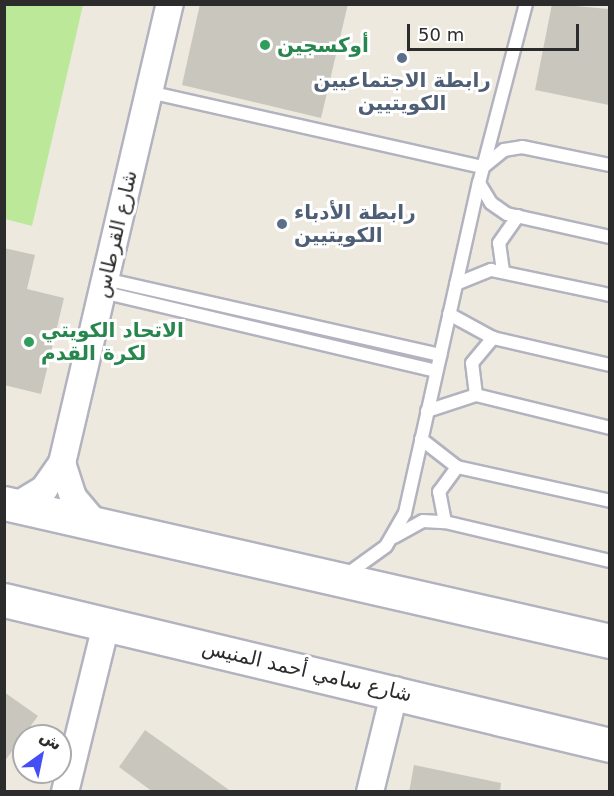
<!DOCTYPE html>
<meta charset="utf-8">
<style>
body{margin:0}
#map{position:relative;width:614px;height:796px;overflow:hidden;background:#ede9df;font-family:"DejaVu Sans",Vazirmatn,sans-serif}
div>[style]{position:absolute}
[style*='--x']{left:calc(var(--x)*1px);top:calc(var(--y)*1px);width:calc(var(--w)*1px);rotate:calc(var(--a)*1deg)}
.pitch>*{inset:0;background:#bce89a}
.building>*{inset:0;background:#c9c7bd}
.roads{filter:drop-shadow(2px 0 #b2b3bf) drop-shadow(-2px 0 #b2b3bf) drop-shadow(0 2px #b2b3bf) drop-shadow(0 -2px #b2b3bf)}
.lane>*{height:12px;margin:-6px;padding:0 6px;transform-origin:6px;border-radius:6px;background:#fff}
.street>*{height:26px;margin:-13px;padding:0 13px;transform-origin:13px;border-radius:13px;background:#fff}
.secondary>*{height:33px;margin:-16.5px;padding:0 16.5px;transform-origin:16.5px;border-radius:16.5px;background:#fff}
.dots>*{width:16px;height:16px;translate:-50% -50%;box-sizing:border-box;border:3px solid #fff;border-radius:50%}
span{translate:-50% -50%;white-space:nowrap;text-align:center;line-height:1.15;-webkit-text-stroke:6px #fff;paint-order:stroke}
.leisure-label{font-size:20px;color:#27864d;font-weight:700}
.left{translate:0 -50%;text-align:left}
.service-label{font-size:20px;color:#4e5e75;font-weight:700}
.street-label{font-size:20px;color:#2c2c2c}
.frame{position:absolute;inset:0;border:6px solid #2c2c2c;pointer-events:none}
.north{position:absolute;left:12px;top:724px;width:60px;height:60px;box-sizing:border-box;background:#fff;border:2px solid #ababab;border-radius:50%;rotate:33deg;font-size:16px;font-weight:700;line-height:24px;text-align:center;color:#2c2c2c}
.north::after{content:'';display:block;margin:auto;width:21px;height:27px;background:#454df4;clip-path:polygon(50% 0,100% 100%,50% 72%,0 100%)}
.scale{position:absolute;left:407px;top:24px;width:172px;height:27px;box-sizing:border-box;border:3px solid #2c2c2c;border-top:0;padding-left:8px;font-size:18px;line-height:21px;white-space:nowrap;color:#2c2c2c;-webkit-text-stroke:4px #fff;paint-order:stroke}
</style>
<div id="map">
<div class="pitch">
<i style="clip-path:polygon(5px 4px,83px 5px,32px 226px,5px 219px)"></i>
</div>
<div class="building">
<i style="clip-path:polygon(200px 4px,348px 4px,321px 118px,182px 85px)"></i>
<i style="clip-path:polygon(552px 4px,609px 9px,609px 105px,535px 90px)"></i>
<i style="clip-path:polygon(4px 248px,35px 255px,27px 289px,64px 298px,41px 394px,4px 385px)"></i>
<i style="clip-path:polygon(4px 692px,38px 716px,4px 762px)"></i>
<i style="clip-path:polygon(145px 730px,232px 792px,153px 792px,119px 767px)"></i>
<i style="clip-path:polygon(414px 765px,501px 783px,500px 792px,409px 792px)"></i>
</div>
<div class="roads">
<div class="lane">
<i style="--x:149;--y:92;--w:342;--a:12.7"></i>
<i style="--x:483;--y:167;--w:27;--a:-39"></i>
<i style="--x:504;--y:150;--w:18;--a:-9"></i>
<i style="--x:522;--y:147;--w:90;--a:11.6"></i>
<i style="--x:479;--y:183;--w:23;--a:59"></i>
<i style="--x:491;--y:203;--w:19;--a:35"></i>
<i style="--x:507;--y:214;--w:106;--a:12.6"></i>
<i style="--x:503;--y:271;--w:28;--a:-98"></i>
<i style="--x:499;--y:243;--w:33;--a:-55"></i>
<i style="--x:105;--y:279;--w:344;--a:12.8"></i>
<i style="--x:456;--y:284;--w:38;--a:-22"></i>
<i style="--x:491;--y:270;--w:122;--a:11.9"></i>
<i style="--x:102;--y:292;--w:343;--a:13.3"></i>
<i style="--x:449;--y:314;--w:50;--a:28.6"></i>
<i style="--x:493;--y:338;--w:120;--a:13"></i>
<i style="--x:476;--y:395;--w:32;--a:-97"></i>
<i style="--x:472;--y:363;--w:33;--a:-50"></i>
<i style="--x:427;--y:411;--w:52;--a:-18.1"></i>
<i style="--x:476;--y:395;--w:138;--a:13.8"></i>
<i style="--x:421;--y:439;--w:46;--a:37.9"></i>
<i style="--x:457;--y:467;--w:157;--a:12.5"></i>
<i style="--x:445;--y:522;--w:31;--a:-101"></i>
<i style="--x:439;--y:492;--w:31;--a:-54"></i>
<i style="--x:394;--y:537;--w:33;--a:-29"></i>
<i style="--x:423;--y:521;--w:22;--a:3"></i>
<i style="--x:445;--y:522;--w:170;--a:13.3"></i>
<i style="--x:346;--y:575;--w:49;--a:-35.9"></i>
<i style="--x:386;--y:546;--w:38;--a:-60"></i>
<i style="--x:405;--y:513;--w:338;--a:-77.4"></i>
<i style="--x:479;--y:183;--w:185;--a:-75.3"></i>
</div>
<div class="street">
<i style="--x:62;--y:463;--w:36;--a:72"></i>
<i style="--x:73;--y:497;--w:35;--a:50"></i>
<i style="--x:16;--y:506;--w:33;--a:-31"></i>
<i style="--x:44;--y:489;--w:32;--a:-55"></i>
<i style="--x:62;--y:463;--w:472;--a:-76.8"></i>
<i style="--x:65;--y:792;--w:172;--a:-76.2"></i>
<i style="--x:370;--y:792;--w:105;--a:-76.2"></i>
</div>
<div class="secondary">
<i style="--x:4;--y:503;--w:622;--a:12.83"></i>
<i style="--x:4;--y:600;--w:623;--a:13.46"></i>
</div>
</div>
<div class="dots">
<i style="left:265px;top:45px;background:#2e9e5b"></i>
<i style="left:402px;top:58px;background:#5c6f8a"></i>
<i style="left:282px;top:224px;background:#5c6f8a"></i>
<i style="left:29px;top:342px;background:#2e9e5b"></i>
</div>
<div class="leisure-label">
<span class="left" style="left:277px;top:45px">أوكسجين</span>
<span class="left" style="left:41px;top:342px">الاتحاد الكويتي<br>لكرة القدم</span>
</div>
<div class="service-label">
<span style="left:402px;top:92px">رابطة الاجتماعيين<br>الكويتيين</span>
<span class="left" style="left:294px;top:224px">رابطة الأدباء<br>الكويتيين</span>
</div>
<div class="street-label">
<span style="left:116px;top:234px;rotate:-77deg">شارع القرطاس</span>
<span style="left:307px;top:671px;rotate:13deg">شارع سامي أحمد المنيس</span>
</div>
<div class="frame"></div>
<div class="north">ش</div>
<div class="scale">50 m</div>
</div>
